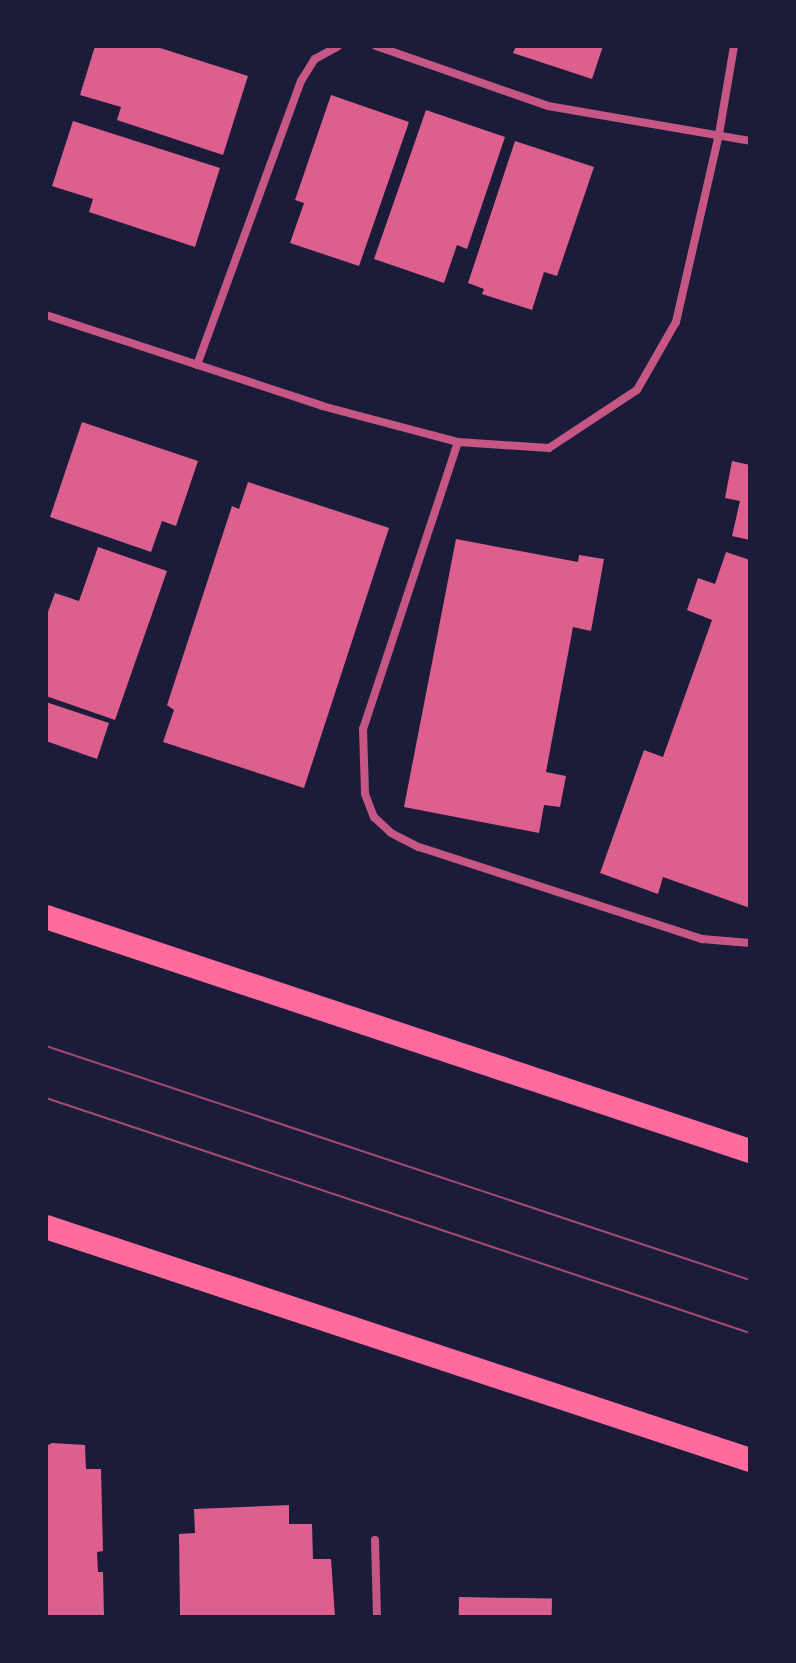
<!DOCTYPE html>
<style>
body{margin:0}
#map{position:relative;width:796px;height:1663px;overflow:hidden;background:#1b1b3a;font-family:Inter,sans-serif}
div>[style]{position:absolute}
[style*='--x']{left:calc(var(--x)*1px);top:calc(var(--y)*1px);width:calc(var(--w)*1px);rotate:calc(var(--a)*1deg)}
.building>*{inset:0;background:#dd5f8e;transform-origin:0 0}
.minor>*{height:8px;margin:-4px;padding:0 4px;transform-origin:4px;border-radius:4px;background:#c65784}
.motorway>*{height:24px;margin:-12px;padding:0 12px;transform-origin:12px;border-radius:12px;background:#ff6b9d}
.tram>*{height:2px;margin:-1px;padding:0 1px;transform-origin:1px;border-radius:1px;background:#a44b75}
span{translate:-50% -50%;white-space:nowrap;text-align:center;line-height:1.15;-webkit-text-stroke:6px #1b1b3a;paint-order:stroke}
.frame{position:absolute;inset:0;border:48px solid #1b1b3a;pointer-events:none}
</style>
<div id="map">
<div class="building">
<i style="clip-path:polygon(95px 46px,154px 46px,248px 76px,223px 155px,117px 120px,121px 107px,80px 95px)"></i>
<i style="clip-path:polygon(516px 46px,603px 46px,592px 79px,513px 53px)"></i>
<i style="clip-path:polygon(331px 95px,409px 122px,359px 266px,290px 243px,304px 203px,295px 200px)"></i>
<i style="clip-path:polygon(426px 110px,505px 137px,467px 249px,457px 245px,444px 283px,374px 259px)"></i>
<i style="clip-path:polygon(73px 121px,220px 168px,195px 247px,89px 212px,93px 199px,52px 186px)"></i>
<i style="clip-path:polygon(515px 141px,594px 167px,557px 276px,544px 272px,532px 310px,482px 294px,484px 289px,468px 283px)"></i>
<i style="clip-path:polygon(82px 422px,198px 461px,176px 526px,162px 521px,151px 552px,50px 517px)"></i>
<i style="clip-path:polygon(732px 461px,750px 465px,750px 540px,732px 536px,740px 501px,725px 498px)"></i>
<i style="clip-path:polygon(248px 482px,389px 528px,304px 788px,163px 742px,174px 710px,167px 705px,232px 506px,239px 509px)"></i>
<i style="clip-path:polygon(456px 539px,578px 562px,579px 555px,604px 559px,591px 631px,573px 627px,546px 772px,566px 776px,560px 807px,544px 805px,539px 833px,404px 807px)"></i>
<i style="clip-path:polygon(98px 547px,167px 571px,115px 720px,46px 696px,46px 617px,55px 593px,79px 601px)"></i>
<i style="clip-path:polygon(726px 552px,750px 560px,750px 908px,663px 877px,658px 894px,600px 873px,644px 750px,663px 757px,712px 620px,687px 610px,698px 578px,715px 584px)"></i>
<i style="clip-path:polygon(46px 702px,109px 723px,97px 759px,46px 741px)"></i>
<i style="clip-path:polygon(52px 1443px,85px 1445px,86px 1469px,101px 1469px,103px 1551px,97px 1552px,98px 1572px,103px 1572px,104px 1617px,46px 1617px,46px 1446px)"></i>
<i style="clip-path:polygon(289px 1505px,289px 1524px,312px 1524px,313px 1559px,331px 1559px,335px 1617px,180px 1615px,179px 1534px,195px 1533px,194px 1509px)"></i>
<i style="left:459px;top:1597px;width:93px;height:20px;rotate:1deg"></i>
</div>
<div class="minor">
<i style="--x:376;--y:46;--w:182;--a:19.2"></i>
<i style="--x:548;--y:106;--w:205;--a:9.8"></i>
<i style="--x:46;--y:315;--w:291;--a:18.2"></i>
<i style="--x:322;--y:406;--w:141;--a:14.8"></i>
<i style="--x:458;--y:442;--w:91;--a:3.8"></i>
<i style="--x:549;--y:448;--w:105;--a:-33.4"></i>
<i style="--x:637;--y:390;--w:78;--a:-60.2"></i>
<i style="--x:676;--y:322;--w:193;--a:-77.1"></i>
<i style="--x:719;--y:134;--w:89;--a:-80.3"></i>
<i style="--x:197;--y:365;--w:302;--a:-69.9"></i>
<i style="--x:301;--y:81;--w:26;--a:-58"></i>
<i style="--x:315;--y:59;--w:26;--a:-29"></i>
<i style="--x:458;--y:442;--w:302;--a:108.3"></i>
<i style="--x:363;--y:729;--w:65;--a:88.2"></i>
<i style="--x:365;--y:794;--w:25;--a:69"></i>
<i style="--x:374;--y:817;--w:23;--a:43"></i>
<i style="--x:391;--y:833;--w:31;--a:27"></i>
<i style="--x:419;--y:847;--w:298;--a:18"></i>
<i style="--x:702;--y:939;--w:48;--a:4.8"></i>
<i style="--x:375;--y:1540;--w:77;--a:88.5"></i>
</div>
<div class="motorway">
<i style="--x:46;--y:917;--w:742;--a:18.39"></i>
<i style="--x:46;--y:1227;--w:742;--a:18.31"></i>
</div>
<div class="tram">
<i style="--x:46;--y:1046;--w:742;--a:18.39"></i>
<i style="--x:46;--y:1098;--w:742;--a:18.46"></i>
</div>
<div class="frame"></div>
</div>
